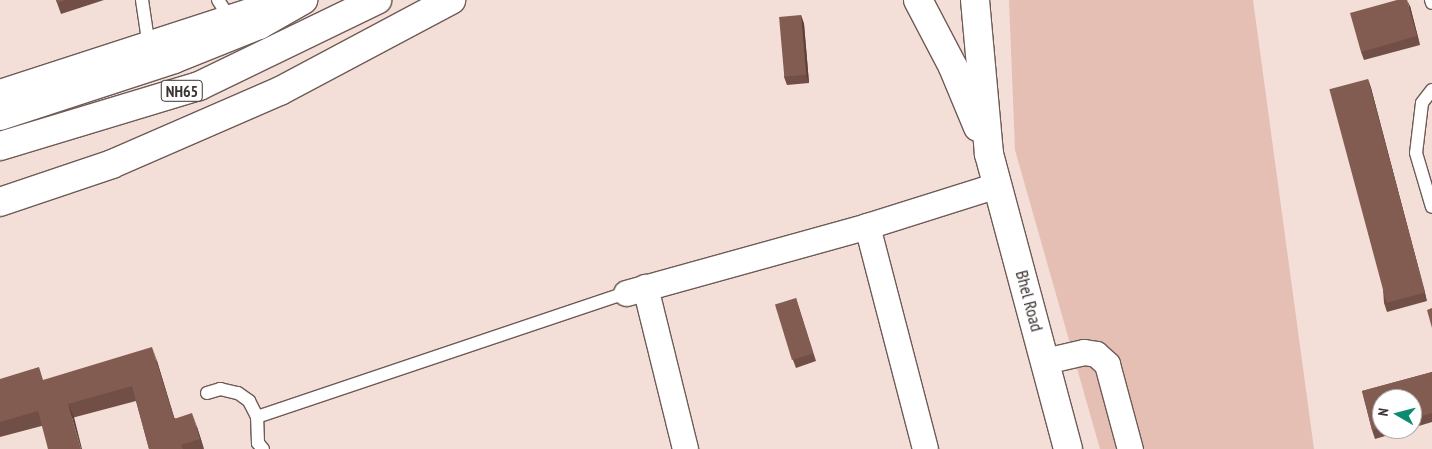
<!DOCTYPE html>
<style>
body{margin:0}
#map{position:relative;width:1432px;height:449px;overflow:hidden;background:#f4ded8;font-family:"PT Sans Narrow",sans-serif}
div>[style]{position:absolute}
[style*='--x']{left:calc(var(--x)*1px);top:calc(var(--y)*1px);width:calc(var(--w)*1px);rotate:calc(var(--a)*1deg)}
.green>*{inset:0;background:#e5bfb4}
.roads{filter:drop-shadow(1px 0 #6e5b56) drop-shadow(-1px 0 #6e5b56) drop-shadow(0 1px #6e5b56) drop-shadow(0 -1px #6e5b56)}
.service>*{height:12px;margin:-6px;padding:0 6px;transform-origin:6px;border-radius:6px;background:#fff}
.minor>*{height:25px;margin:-12.5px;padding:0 12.5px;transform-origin:12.5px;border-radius:12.5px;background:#fff}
.tertiary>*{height:28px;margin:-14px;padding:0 14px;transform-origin:14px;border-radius:14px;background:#fff}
.trunk>*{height:28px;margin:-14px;padding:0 14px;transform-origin:14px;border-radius:14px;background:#fff}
.wall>*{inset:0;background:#714f46}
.shaded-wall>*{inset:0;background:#5c4039}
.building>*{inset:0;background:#835c51;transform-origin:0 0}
span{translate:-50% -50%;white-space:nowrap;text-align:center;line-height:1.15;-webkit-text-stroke:5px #fff;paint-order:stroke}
.shield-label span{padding:1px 4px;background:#fff;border:1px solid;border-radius:4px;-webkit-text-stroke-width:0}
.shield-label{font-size:16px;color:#3c3432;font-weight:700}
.street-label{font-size:18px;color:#3c3432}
.north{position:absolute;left:1372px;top:389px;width:50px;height:50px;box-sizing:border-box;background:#fff;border:1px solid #b1aead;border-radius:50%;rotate:278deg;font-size:14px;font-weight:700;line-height:20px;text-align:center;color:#3c3432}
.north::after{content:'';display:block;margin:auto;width:18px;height:22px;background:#0d8b70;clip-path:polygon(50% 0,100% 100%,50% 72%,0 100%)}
</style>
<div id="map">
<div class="green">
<i style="clip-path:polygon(1009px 0,1253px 0,1314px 449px,1100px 449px,1015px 150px)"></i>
</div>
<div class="roads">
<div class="service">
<i style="--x:142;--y:0;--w:48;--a:81.5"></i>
<i style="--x:218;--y:0;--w:24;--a:57"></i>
<i style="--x:1431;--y:0;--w:3;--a:72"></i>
<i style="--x:1432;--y:90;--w:16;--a:128"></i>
<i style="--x:1422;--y:103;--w:50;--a:96.8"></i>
<i style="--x:1416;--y:153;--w:56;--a:73.5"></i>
<i style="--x:207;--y:393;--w:14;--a:-17"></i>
<i style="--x:220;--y:389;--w:18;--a:13"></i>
<i style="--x:238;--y:393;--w:14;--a:36"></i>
<i style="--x:249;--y:401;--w:18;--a:63"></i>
<i style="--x:263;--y:449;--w:8;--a:-130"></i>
<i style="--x:258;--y:443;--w:26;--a:-92"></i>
<i style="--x:257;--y:417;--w:389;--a:-18.6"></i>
</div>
<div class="minor">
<i style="--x:867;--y:226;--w:136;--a:-17.5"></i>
<i style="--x:645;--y:287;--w:167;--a:76.1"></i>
<i style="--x:626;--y:293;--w:250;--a:-15.5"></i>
<i style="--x:867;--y:226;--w:230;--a:75.4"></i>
<i style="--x:1045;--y:361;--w:40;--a:-13"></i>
<i style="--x:1084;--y:352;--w:12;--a:9"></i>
<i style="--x:1096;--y:354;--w:15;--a:42"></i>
<i style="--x:1107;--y:364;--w:88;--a:74.9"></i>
</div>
<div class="tertiary">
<i style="--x:918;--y:0;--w:76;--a:62.4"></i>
<i style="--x:953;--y:67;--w:65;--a:67.4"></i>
<i style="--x:975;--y:0;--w:155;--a:84.8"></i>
<i style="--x:989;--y:154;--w:305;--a:75"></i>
<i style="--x:0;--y:94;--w:263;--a:-18"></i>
<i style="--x:250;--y:13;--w:26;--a:-29"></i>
<i style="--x:0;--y:202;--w:118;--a:-18.7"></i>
<i style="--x:112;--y:164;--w:183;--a:-23.5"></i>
<i style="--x:280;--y:91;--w:194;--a:-28"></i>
</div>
<div class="trunk">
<i style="--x:0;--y:116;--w:183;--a:-18.1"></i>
<i style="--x:174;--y:59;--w:92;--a:-21.8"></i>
<i style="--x:259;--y:25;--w:51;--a:-29.6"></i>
<i style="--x:0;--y:146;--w:208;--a:-16.8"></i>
<i style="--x:199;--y:86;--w:198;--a:-25.8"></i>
</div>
</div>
<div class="wall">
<i style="clip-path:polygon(56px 0,104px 0,61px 14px)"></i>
<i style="clip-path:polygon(1410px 6px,1420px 45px,1364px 60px,1361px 52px)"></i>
<i style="clip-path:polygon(801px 15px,804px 24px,809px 83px,787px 85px,784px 77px)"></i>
<i style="clip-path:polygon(1368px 79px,1371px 88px,1427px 301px,1387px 312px,1384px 303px)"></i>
<i style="clip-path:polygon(796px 298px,816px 361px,796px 368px,793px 360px)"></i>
<i style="clip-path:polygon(157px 361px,174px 418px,197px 427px,204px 449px,149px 449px,136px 401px,0 437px,0 379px,44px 380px)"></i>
<i style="clip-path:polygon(1432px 372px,1432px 422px,1412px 428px,1412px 399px,1382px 399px,1382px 429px,1409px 429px,1375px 439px,1372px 430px,1362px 391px)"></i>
</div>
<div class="shaded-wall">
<i style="clip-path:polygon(1407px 0,1410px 6px,1420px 45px,1417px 36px)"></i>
<i style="clip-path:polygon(801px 15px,804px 24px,809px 83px,806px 75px)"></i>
<i style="clip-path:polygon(1368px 79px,1371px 88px,1427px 301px,1424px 293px)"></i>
<i style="clip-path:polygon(152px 347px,157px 361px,179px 433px,174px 419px)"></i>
<i style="clip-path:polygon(68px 404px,74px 417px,82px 449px,81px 449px)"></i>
<i style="clip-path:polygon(192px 413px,197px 427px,204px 449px,200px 439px)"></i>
</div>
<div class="building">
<i style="clip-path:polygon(56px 0,66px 0,57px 3px)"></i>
<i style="clip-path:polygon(1397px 0,1407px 0,1417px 36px,1361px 52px,1350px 13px)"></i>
<i style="left:801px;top:15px;width:60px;height:22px;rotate:85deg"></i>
<i style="left:1368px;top:79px;width:221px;height:40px;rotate:75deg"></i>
<i style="left:796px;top:298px;width:58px;height:22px;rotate:73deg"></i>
<i style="clip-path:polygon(1432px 308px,1432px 328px,1427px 310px)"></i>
<i style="clip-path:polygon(152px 347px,174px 419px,192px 413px,200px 439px,181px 445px,183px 449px,149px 449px,132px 386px,68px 404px,81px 449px,48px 449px,38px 411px,0 422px,0 379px,39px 367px,43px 380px)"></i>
<i style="clip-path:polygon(1432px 372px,1432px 413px,1412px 419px,1412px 399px,1382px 399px,1382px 428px,1372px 430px,1362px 391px)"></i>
</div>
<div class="shield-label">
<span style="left:182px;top:91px">NH65</span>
</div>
<div class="street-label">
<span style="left:1029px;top:301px;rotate:75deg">Bhel Road</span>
</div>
<div class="north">N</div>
</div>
